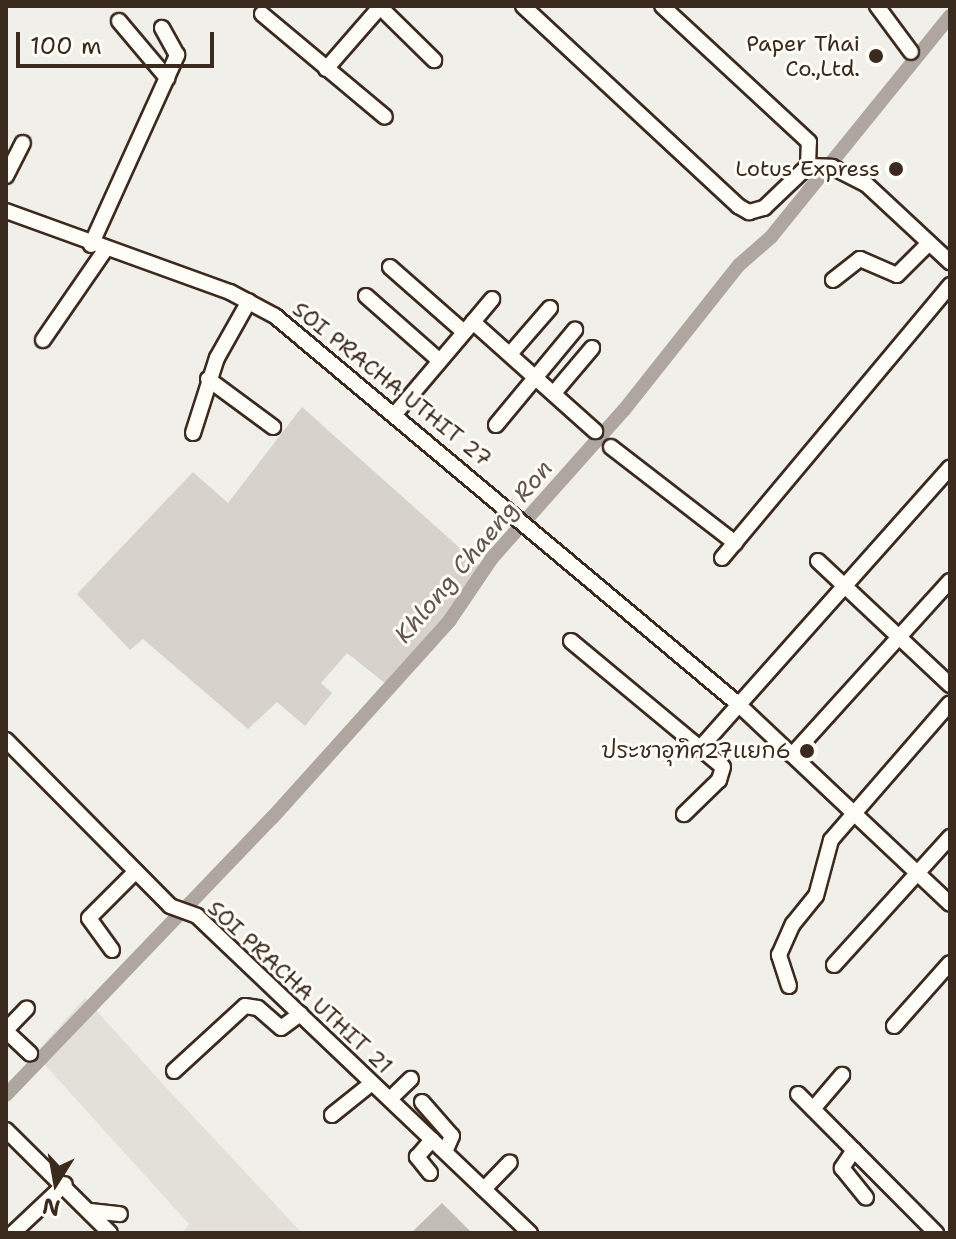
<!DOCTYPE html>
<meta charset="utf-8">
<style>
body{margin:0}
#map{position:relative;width:956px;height:1239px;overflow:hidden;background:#f1efea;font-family:"Shantell Sans","Playpen Sans Thai",sans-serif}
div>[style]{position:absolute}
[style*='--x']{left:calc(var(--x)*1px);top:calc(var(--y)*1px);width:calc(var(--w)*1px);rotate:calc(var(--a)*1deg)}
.built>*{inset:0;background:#e3e0da}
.green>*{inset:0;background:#d7d2cc}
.canal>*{height:14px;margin:-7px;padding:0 7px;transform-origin:7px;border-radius:7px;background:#aea69f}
.building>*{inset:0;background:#c1bcb4}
.roads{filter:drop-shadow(2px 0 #3b2a1e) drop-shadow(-2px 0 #3b2a1e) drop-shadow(0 2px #3b2a1e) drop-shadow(0 -2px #3b2a1e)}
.minor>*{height:14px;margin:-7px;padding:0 7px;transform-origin:7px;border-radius:7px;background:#fdfcf7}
.dots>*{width:22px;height:22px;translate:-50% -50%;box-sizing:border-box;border:4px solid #fdfcf7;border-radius:50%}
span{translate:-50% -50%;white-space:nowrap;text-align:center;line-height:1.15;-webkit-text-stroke:6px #fdfcf7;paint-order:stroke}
.poi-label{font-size:22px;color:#3b2a1e}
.right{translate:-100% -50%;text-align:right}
.street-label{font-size:22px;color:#3b2a1e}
.water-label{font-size:24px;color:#63554b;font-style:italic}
.frame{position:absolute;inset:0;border:8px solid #3b2a1e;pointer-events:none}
.north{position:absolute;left:16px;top:1143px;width:80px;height:80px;-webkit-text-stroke:6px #fdfcf7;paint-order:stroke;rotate:191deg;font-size:22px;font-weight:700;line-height:32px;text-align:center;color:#3b2a1e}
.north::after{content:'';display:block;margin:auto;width:28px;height:36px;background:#3b2a1e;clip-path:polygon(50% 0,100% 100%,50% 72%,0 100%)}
.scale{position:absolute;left:16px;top:32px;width:198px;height:36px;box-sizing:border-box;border:4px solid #3b2a1e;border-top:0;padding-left:10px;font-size:24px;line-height:28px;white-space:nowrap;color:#3b2a1e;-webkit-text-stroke:6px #fdfcf7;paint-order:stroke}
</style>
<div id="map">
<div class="built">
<i style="clip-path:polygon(85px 998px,160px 1081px,302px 1233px,182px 1233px,189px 1224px,35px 1054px)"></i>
</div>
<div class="green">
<i style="clip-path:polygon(302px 407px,480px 566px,459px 605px,385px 683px,347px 653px,321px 683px,332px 693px,305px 726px,277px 702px,248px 729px,143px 639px,130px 650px,77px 594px,193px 472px,228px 503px)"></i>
</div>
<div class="canal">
<i style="--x:6;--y:1095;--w:384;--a:-46.2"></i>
<i style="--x:272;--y:818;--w:266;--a:-48"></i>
<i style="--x:450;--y:620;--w:75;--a:-55.9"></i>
<i style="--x:492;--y:558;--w:198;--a:-48.3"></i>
<i style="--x:624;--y:410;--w:185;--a:-51.6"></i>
<i style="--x:739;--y:265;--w:43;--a:-41.2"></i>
<i style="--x:771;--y:237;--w:284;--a:-51"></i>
</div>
<div class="building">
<i style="clip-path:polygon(442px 1203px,472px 1233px,411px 1233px)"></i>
</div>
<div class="roads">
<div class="minor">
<i style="--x:523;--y:6;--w:294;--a:42.9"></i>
<i style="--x:738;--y:206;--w:13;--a:29"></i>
<i style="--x:749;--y:212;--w:16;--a:-15"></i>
<i style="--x:764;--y:208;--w:61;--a:-43.7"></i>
<i style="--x:808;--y:166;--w:24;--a:-88"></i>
<i style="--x:809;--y:142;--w:200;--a:-137.2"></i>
<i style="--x:877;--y:6;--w:57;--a:53.5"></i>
<i style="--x:380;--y:7;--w:76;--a:44.5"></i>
<i style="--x:262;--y:14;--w:160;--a:39.9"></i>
<i style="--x:119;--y:21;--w:75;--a:49.9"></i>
<i style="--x:326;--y:69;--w:84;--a:-48.9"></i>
<i style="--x:808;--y:166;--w:24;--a:2"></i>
<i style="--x:832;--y:167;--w:38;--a:27"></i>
<i style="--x:866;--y:184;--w:115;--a:42.9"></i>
<i style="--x:6;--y:176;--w:37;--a:-63"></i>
<i style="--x:6;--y:211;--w:238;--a:19.9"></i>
<i style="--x:230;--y:292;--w:51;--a:28.1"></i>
<i style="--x:275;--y:316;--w:604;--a:39.96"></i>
<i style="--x:738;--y:704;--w:291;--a:43.3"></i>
<i style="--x:91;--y:245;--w:209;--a:-65.6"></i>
<i style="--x:177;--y:55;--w:31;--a:-119"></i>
<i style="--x:390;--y:267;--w:98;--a:41.3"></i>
<i style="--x:833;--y:280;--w:34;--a:-38"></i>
<i style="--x:860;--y:259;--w:40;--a:23.4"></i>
<i style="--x:897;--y:275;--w:45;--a:-45"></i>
<i style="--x:366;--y:296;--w:98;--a:41.3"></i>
<i style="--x:473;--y:322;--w:30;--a:-50"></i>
<i style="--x:43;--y:340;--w:109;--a:-55.4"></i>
<i style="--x:510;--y:354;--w:61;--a:-49"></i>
<i style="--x:208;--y:379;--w:81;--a:36.4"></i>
<i style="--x:554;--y:393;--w:59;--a:-49.8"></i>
<i style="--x:395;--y:414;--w:121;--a:-49.7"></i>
<i style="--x:473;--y:322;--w:164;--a:41.8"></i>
<i style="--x:496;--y:425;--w:124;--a:-50.3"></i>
<i style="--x:193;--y:433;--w:79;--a:-72.3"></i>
<i style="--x:217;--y:358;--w:65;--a:-60.7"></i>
<i style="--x:611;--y:447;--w:157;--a:37.7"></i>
<i style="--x:722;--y:558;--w:356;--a:-50.1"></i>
<i style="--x:818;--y:561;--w:181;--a:43.2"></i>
<i style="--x:571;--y:641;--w:197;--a:39.7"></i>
<i style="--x:723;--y:767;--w:14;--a:107"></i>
<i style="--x:719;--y:780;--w:49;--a:135.8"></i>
<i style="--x:6;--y:740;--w:233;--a:45.3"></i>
<i style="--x:170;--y:906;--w:29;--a:20"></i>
<i style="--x:197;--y:916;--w:460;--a:43.6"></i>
<i style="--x:702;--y:746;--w:373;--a:-48.3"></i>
<i style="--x:792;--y:755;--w:235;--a:-47.8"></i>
<i style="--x:112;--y:950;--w:39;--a:-126"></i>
<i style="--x:89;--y:918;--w:66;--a:-45"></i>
<i style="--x:834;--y:965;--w:173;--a:-47.8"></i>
<i style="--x:789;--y:986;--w:33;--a:-108"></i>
<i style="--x:779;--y:955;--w:34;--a:-66"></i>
<i style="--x:793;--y:924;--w:36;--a:-51"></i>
<i style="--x:816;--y:896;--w:58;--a:-75"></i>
<i style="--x:831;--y:840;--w:181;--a:-49"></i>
<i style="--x:894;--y:1026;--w:84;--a:-48.4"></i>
<i style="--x:6;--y:1030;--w:30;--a:-46"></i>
<i style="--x:6;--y:1031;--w:33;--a:43"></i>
<i style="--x:174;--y:1071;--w:96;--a:-42.5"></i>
<i style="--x:245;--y:1006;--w:13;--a:9"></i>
<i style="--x:258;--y:1008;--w:30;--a:41"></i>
<i style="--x:281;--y:1028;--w:24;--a:-36"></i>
<i style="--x:798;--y:1094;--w:196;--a:45.2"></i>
<i style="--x:390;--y:1099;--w:29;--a:-44"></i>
<i style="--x:422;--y:1102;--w:45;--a:48.6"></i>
<i style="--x:452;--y:1136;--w:17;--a:114"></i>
<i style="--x:813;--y:1109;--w:45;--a:-49.5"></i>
<i style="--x:332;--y:1115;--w:51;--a:-38.7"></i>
<i style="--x:6;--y:1130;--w:146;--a:44.7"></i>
<i style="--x:854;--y:1150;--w:22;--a:124"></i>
<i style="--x:842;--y:1168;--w:38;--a:51"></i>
<i style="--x:430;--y:1173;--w:21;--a:-129"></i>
<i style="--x:417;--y:1157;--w:23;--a:-49"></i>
<i style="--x:484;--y:1189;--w:37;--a:-46"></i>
<i style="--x:90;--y:1211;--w:30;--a:6"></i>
<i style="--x:13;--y:1233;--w:71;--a:-43.3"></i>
</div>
</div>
<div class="dots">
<i style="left:876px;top:56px;background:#3b2a1e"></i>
<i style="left:896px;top:169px;background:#3b2a1e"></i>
<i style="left:807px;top:751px;background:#3b2a1e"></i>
</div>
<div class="poi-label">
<span class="right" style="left:860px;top:56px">Paper Thai<br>Co.,Ltd.</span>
<span class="right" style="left:880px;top:169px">Lotus Express</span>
<span class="right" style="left:791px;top:751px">ประชาอุทิศ27แยก6</span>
</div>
<div class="street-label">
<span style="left:392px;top:384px;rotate:39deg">SOI PRACHA UTHIT 27</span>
<span style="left:300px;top:987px;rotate:43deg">SOI PRACHA UTHIT 21</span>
</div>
<div class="water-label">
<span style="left:474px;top:552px;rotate:-50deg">Khlong Chaeng Ron</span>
</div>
<div class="frame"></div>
<div class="north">N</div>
<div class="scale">100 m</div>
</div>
